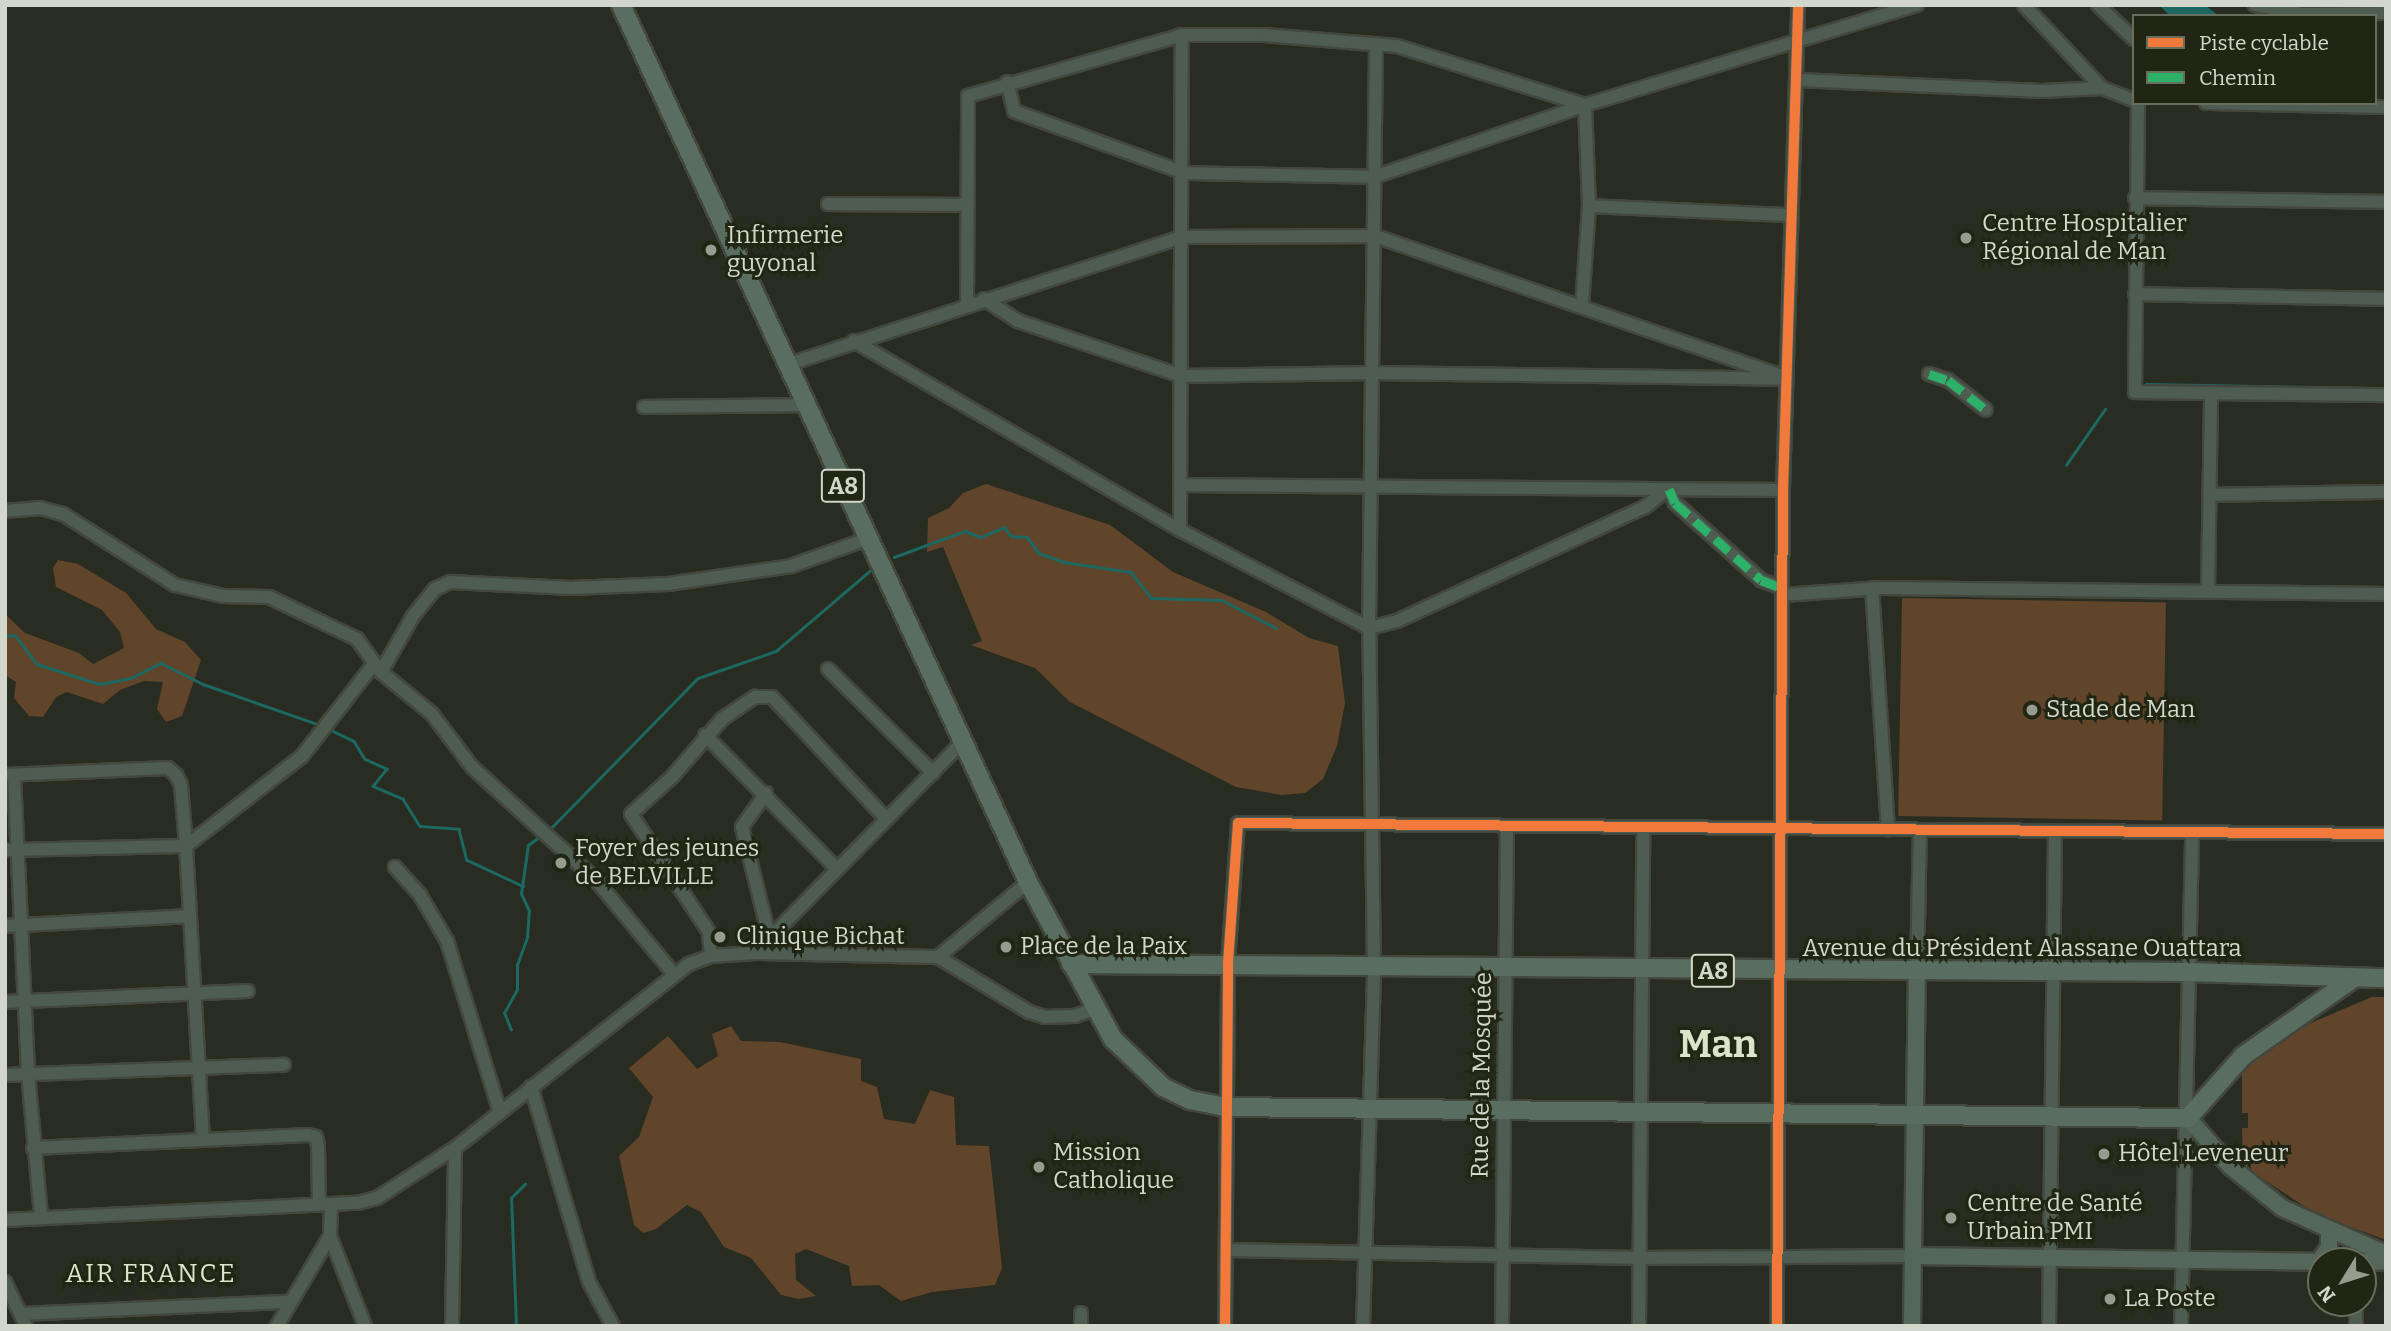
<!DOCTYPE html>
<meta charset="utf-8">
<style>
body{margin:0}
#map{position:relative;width:2391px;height:1331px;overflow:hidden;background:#282c21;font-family:Bitter,serif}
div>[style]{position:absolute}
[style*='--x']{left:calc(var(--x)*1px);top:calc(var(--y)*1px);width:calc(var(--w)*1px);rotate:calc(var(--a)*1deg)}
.green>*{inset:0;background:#61452b;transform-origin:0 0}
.water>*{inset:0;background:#1d6861}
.stream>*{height:2.5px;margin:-1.25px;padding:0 1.25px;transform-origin:1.25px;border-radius:1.25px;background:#1d6861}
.roads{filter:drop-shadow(2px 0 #43473d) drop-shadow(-2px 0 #43473d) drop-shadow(0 2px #43473d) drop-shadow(0 -2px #43473d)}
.street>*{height:12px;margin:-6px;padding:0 6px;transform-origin:6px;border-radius:6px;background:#4e5c52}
.secondary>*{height:16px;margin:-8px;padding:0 8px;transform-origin:8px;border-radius:8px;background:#55675a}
.primary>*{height:18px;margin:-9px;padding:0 9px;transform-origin:9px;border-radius:9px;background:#596e60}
.quiet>*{height:9px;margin-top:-4.5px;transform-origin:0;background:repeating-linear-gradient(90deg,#2db169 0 18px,transparent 0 27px)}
.cycleway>*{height:10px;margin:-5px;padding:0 5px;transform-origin:5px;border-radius:5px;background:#f17a3a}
.dots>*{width:19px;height:19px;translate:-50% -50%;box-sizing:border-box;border:4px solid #202613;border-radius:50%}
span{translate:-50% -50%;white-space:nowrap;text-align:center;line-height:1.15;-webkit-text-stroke:6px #202613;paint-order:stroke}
.shield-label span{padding:2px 5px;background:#202613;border:2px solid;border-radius:5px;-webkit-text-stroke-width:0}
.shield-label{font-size:23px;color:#d3d7cb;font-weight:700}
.poi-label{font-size:24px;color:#d3d7cb}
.left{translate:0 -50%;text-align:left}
.street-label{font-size:24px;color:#d3d7cb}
.neighbourhood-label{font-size:26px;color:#dbe3cb;letter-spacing:2px}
.town-label{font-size:38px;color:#dbe3cb;font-weight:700}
.frame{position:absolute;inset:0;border:7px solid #d3d7cb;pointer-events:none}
.legend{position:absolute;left:2132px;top:14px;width:245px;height:91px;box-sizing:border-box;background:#202613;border:2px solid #686d5d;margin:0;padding:9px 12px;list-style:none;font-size:21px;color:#d3d7cb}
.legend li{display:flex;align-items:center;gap:14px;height:35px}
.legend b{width:35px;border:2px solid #686d5d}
.north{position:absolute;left:2307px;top:1247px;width:70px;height:70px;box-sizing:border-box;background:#202613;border:2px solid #686d5d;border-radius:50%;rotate:232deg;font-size:19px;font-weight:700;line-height:28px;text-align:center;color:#d3d7cb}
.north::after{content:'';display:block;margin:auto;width:24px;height:32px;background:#979b90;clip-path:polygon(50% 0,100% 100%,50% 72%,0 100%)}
</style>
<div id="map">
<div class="green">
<i style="clip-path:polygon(986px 484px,1110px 525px,1173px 572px,1266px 612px,1309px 638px,1338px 646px,1345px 703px,1337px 746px,1323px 779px,1305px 793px,1282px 795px,1236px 787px,1070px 702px,1035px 668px,971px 645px,982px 641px,943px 547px,927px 552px,928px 518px,949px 508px,963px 493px)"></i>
<i style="clip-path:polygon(58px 560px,78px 564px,126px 593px,156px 629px,185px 642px,201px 660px,182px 716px,166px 722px,157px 709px,163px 682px,144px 681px,120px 690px,103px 704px,67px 692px,56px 697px,43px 717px,29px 716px,14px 698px,16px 682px,5px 675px,5px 614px,25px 633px,79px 653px,93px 664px,124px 648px,120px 632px,102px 610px,56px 587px,53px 568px)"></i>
<i style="left:1902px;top:598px;width:264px;height:218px;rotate:1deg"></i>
<i style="clip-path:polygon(2372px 997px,2386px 997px,2386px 1240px,2316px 1214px,2243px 1166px,2242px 1128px,2248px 1128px,2248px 1113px,2242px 1113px,2242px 1069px,2299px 1028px)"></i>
<i style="clip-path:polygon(731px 1026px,741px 1041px,780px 1042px,861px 1059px,861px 1081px,877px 1087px,884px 1119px,915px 1124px,930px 1090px,954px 1097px,956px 1145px,989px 1146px,1002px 1268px,995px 1285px,932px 1292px,901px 1301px,879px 1285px,852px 1286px,849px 1266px,806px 1249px,795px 1254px,796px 1280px,816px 1296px,799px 1299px,781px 1295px,751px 1258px,724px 1247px,701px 1212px,687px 1205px,656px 1229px,643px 1233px,634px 1225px,619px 1156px,639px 1137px,653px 1097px,629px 1068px,668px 1036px,697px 1069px,718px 1056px,712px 1034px)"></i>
</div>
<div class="water">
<i style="clip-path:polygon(2159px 5px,2205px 5px,2219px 16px,2170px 16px)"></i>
</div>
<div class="stream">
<i style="--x:2146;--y:384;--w:240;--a:1"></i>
<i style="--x:2066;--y:465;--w:68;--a:-55.1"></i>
<i style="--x:894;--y:557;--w:76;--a:-20.1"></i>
<i style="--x:965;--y:531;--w:17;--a:21"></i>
<i style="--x:981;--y:537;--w:25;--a:-23"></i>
<i style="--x:1004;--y:527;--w:11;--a:52"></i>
<i style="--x:1011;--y:536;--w:16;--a:4"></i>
<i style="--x:1027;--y:537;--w:20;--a:53"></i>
<i style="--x:1039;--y:553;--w:27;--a:20"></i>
<i style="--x:1064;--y:562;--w:68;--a:8.5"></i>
<i style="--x:1131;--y:572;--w:33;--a:52"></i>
<i style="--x:1151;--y:598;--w:71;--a:1.6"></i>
<i style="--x:1222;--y:600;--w:61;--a:27.4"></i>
<i style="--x:5;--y:636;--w:10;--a:-6"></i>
<i style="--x:15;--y:635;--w:36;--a:53"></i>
<i style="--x:37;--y:664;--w:66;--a:17.6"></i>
<i style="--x:100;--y:684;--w:32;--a:-11"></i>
<i style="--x:131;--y:678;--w:34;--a:-27"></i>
<i style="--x:161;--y:663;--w:47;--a:26.6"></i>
<i style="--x:203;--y:684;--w:124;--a:19.3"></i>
<i style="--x:329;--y:729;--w:28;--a:26"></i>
<i style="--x:354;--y:741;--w:21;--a:59"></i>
<i style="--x:365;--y:759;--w:24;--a:24"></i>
<i style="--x:387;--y:769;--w:22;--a:129"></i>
<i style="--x:373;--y:786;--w:33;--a:23"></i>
<i style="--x:403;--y:799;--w:32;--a:58"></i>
<i style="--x:420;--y:826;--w:39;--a:4"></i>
<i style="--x:459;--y:829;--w:32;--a:76"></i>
<i style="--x:467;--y:860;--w:62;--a:24.9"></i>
<i style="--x:550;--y:829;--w:211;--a:-45.6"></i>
<i style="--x:698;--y:678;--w:83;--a:-19.1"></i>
<i style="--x:776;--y:651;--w:125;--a:-40.5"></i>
<i style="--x:511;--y:1030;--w:18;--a:-112"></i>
<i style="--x:504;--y:1013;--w:26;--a:-61"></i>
<i style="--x:517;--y:990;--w:25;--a:-90"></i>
<i style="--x:517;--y:965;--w:30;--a:-70"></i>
<i style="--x:527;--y:937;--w:26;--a:-86"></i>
<i style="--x:529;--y:911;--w:19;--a:-115"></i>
<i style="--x:521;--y:894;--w:49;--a:-81.9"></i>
<i style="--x:528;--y:845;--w:12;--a:-35"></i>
<i style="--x:516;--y:1326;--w:128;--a:-92.2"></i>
<i style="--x:511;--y:1198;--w:20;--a:-45"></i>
</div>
<div class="roads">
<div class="street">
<i style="--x:2024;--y:5;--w:114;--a:46.8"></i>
<i style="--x:2102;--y:88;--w:34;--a:21"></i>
<i style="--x:2098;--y:5;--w:50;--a:43.4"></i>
<i style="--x:2255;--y:5;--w:48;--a:10.8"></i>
<i style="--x:2302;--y:14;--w:84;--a:-0.7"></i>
<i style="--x:1798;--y:80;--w:244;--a:2.6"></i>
<i style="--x:2042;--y:91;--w:60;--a:-2.9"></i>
<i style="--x:1007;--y:82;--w:30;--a:76"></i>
<i style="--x:1014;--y:111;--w:181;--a:20"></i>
<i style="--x:1184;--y:173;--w:190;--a:1.2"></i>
<i style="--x:1374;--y:177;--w:223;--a:-18.8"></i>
<i style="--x:1585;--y:105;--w:347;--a:-16.8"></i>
<i style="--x:2138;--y:103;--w:289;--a:90.6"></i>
<i style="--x:2135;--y:392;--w:251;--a:0.7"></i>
<i style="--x:2206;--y:103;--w:180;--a:1.3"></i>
<i style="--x:2135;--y:198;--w:251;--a:0.9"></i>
<i style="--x:828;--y:204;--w:140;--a:0.4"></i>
<i style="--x:1589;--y:206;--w:201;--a:2.6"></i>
<i style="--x:2135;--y:294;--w:251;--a:1.1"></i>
<i style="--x:984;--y:299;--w:40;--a:32.9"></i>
<i style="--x:1018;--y:321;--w:172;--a:18.6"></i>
<i style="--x:1181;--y:376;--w:192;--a:-0.9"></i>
<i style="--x:1373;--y:373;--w:408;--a:0.8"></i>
<i style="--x:967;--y:305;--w:209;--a:-89.7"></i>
<i style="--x:968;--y:96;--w:223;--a:-15.9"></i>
<i style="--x:1182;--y:35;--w:82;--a:0"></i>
<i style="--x:1264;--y:35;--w:133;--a:4.7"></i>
<i style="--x:1397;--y:46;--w:197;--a:17.4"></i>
<i style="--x:1585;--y:105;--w:101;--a:87.7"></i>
<i style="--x:1589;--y:206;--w:101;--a:94"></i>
<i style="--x:854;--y:341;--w:377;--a:30.1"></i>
<i style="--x:1180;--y:530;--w:213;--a:27.4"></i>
<i style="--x:1369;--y:628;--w:29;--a:-14"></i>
<i style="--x:1397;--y:621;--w:273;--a:-24.7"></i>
<i style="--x:1645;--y:507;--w:28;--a:-39"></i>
<i style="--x:786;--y:365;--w:417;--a:-17.9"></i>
<i style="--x:1183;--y:237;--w:192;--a:-0.3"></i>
<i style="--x:1375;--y:236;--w:434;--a:19"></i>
<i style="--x:1929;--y:374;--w:20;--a:18"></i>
<i style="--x:1948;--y:380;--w:48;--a:38.3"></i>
<i style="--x:644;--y:407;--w:161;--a:-0.7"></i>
<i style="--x:1180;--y:485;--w:603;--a:0.48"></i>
<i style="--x:1669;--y:489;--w:15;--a:67"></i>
<i style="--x:1675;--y:503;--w:115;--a:41.8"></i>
<i style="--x:1761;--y:580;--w:22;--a:21"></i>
<i style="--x:2210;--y:495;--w:176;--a:-1"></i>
<i style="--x:5;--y:511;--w:35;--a:-5"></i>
<i style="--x:40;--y:508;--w:24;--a:15"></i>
<i style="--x:63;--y:514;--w:133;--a:32.4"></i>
<i style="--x:175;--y:585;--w:49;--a:12.9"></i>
<i style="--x:223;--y:596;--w:46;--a:1.2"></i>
<i style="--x:269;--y:597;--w:98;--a:25.5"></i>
<i style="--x:357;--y:639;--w:41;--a:54"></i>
<i style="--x:381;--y:672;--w:66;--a:39.5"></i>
<i style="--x:432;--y:714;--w:66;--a:53"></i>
<i style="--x:472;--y:767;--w:166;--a:42.3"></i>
<i style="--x:595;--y:879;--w:122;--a:50.3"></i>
<i style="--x:1180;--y:530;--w:495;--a:-89.8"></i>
<i style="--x:1872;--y:588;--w:242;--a:86.2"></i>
<i style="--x:2208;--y:590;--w:197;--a:-89.1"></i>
<i style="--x:1782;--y:595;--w:100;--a:-4"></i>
<i style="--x:1882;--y:588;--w:504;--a:0.68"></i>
<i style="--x:828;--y:669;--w:148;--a:44.7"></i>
<i style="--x:381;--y:672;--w:64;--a:-60.3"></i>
<i style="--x:413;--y:616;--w:35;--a:-51"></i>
<i style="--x:435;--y:589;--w:17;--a:-25"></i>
<i style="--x:450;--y:582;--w:121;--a:2.8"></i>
<i style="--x:571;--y:588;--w:97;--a:-2.4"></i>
<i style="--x:668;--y:584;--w:124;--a:-8.3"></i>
<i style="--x:791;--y:566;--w:81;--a:-19.6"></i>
<i style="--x:705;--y:735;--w:188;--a:45.4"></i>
<i style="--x:5;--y:775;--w:163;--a:-2.5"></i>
<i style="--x:168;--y:768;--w:11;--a:41"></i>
<i style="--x:176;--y:775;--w:11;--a:63"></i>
<i style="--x:181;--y:785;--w:61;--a:85.3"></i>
<i style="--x:186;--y:846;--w:291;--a:86.7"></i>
<i style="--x:14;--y:775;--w:298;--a:87.3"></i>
<i style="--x:28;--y:1073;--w:145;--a:84.8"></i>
<i style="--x:766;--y:793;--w:42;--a:125.2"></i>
<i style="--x:742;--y:827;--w:111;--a:76"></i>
<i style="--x:5;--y:850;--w:181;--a:-1.3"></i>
<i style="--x:186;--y:846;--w:147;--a:-37.8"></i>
<i style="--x:302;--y:756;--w:117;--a:-52"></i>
<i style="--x:395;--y:867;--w:38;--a:48"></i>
<i style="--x:420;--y:895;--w:53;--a:59.6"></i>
<i style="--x:447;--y:941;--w:179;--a:72.8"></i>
<i style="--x:5;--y:926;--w:185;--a:-3.1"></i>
<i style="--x:755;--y:953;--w:296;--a:-45.5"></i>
<i style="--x:711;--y:956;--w:24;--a:-95"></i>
<i style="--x:709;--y:932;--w:141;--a:-123.5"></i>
<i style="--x:631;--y:814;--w:55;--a:-42.1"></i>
<i style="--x:672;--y:777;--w:77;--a:-49.2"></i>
<i style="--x:722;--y:719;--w:40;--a:-34"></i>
<i style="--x:755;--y:697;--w:17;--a:0"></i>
<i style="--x:772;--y:697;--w:167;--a:46.9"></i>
<i style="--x:938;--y:957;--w:106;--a:31.1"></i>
<i style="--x:1029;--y:1012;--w:17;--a:17"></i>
<i style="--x:1045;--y:1017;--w:30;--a:-2"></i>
<i style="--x:1075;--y:1016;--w:20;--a:-20"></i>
<i style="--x:1917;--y:971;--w:141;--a:-88.8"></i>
<i style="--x:5;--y:1002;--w:243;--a:-2.6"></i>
<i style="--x:5;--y:1075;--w:279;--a:-2.1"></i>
<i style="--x:531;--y:1087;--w:203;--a:73.4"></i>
<i style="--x:589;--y:1282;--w:50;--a:61.4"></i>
<i style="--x:33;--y:1148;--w:275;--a:-2.7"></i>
<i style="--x:308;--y:1135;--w:8;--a:14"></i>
<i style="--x:316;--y:1137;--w:9;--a:77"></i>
<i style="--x:318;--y:1146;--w:57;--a:89"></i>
<i style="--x:5;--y:1220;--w:352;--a:-2.8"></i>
<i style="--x:357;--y:1203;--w:21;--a:-14"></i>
<i style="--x:377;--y:1198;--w:93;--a:-32.7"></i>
<i style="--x:455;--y:1148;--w:298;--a:-38.2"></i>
<i style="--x:689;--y:964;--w:23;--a:-20"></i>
<i style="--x:711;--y:956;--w:44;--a:-3.9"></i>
<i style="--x:755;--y:953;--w:183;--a:1.3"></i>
<i style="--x:938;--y:957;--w:117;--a:-39.8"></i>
<i style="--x:330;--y:1236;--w:97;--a:68.7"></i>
<i style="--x:1226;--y:1250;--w:414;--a:1.1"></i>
<i style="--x:1640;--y:1258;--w:272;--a:-0.4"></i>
<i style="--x:5;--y:1282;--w:49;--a:64.5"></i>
<i style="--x:2356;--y:1303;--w:23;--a:90"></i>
<i style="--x:21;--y:1314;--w:267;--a:-2.6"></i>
<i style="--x:277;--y:1326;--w:104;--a:-59.5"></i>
<i style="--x:330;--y:1236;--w:32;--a:-88"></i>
<i style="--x:452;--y:1326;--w:178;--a:-89"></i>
<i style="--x:1081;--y:1326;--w:13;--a:-90"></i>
<i style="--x:1225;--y:1326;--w:363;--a:-89.5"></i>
<i style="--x:1228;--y:963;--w:140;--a:-85.9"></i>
<i style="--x:1238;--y:823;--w:1148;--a:0.55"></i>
<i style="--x:1363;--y:1326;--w:360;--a:-88.2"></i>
<i style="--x:1374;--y:966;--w:338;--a:-90.8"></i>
<i style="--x:1369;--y:628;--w:584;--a:-89.31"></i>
<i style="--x:1502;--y:1326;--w:500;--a:-89.43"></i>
<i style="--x:1639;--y:1326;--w:499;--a:-89.5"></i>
<i style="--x:1777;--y:1326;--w:836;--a:-89.59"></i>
<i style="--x:1783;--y:490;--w:485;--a:-88.2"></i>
<i style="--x:2049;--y:1326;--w:495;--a:-89.3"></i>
<i style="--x:2181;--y:1326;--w:494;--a:-88.7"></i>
</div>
<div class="secondary">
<i style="--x:2188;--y:1118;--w:64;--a:48.8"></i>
<i style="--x:2230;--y:1166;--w:67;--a:38.9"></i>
<i style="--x:2282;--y:1208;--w:114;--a:23.9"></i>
<i style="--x:1912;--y:1256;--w:409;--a:0.8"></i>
<i style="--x:2319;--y:1262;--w:18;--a:-56"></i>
<i style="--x:2329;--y:1247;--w:15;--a:-90"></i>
<i style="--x:2363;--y:1262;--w:23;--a:-2"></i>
<i style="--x:1912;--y:1326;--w:355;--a:-89.2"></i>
</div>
<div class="primary">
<i style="--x:621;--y:5;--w:967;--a:65.1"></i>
<i style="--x:1028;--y:882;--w:179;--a:61.6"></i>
<i style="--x:1113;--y:1039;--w:69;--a:43.8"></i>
<i style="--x:1163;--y:1087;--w:30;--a:26"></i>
<i style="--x:1190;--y:1100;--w:37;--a:11"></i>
<i style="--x:1226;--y:1107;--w:962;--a:0.66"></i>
<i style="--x:2188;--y:1118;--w:83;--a:-48.4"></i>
<i style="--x:2243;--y:1056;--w:136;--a:-35.1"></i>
<i style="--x:1071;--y:964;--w:1119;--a:0.41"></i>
<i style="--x:2190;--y:972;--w:196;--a:1.8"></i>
</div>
</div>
<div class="quiet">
<i style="--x:1929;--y:374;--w:20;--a:18"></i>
<i style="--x:1948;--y:380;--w:48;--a:38.3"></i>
<i style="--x:1669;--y:489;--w:15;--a:67"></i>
<i style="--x:1675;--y:503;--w:115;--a:41.8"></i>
<i style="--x:1761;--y:580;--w:22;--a:21"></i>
</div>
<div class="cycleway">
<i style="--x:1225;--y:1326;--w:363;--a:-89.5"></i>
<i style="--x:1228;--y:963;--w:140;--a:-85.9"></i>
<i style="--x:1238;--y:823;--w:1148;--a:0.55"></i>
<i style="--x:1777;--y:1326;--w:836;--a:-89.59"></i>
<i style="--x:1783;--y:490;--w:485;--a:-88.2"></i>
</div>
<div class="dots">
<i style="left:1966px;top:238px;background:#979b90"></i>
<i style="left:711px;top:250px;background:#979b90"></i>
<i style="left:2032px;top:710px;background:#979b90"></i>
<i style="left:561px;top:863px;background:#979b90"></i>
<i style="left:720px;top:937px;background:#979b90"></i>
<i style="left:1006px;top:947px;background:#979b90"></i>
<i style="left:2104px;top:1154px;background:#979b90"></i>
<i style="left:1039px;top:1167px;background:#979b90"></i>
<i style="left:1951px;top:1218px;background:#979b90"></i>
<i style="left:2110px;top:1299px;background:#979b90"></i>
</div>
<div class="shield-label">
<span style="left:843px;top:486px">A8</span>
<span style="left:1713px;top:971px">A8</span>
</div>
<div class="poi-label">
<span class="left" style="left:1982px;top:238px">Centre Hospitalier<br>Régional de Man</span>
<span class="left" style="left:727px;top:250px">Infirmerie<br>guyonal</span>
<span class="left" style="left:2046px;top:710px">Stade de Man</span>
<span class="left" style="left:575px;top:863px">Foyer des jeunes<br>de BELVILLE</span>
<span class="left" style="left:736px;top:937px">Clinique Bichat</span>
<span class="left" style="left:1020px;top:947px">Place de la Paix</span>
<span class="left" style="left:1053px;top:1167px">Mission<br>Catholique</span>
<span class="left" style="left:2118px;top:1154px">Hôtel Leveneur</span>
<span class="left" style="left:1967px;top:1218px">Centre de Santé<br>Urbain PMI</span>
<span class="left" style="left:2124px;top:1299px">La Poste</span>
</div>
<div class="street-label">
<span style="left:2022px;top:949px">Avenue du Président Alassane Ouattara</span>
<span style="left:1482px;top:1075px;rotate:-89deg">Rue de la Mosquée</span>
</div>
<div class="neighbourhood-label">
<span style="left:151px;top:1274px">AIR FRANCE</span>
</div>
<div class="town-label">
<span style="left:1718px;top:1045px">Man</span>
</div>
<div class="frame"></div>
<ul class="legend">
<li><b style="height:9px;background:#f17a3a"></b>Piste cyclable</li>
<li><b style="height:9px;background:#2db169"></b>Chemin</li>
</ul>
<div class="north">N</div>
</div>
